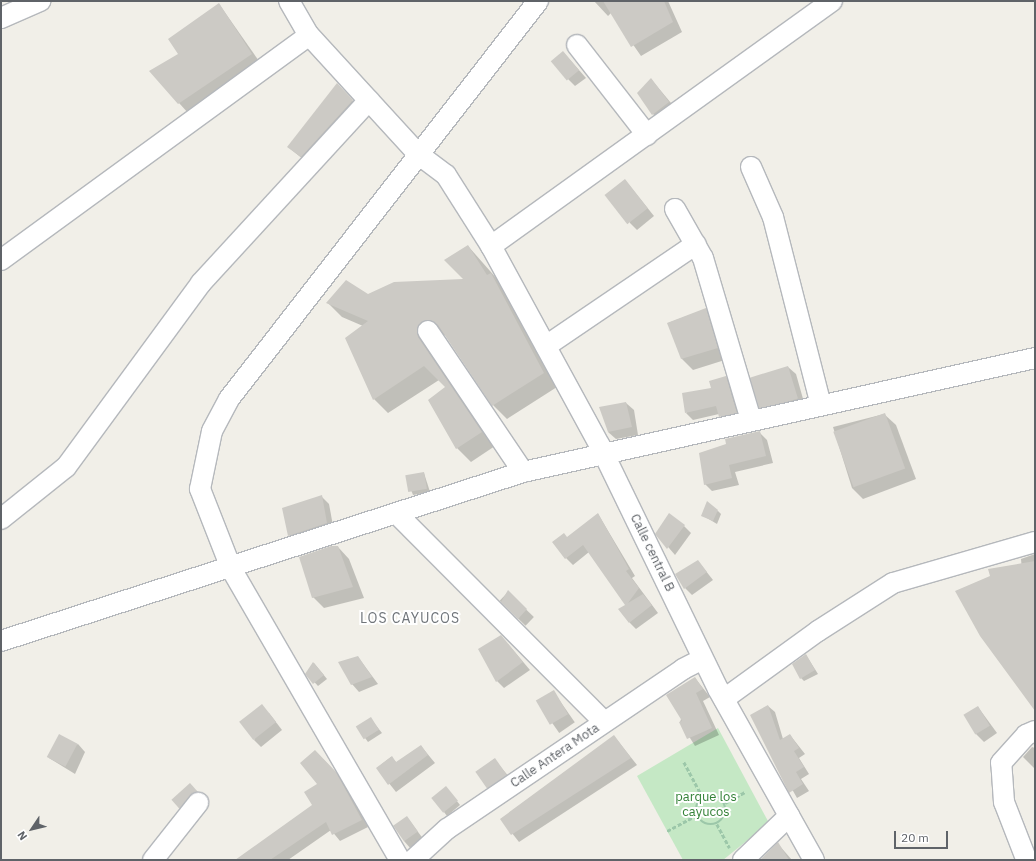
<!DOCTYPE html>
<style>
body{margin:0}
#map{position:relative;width:1036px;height:861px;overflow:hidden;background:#f1efe8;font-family:"IBM Plex Sans",sans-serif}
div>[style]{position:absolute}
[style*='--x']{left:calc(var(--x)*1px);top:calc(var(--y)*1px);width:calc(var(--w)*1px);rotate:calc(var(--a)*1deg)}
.green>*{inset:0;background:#c5e8c5}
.shadow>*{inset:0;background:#0003;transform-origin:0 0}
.building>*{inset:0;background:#cccac5;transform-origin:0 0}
.path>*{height:2.5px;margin-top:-1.25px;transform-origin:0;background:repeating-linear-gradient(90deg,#9cc7a9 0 4px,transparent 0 6px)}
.path>.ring{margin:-1.25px;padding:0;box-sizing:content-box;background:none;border:2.5px solid #9cc7a9;border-radius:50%}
.roads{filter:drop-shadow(1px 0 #b5b8bc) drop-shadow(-1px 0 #b5b8bc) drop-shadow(0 1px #b5b8bc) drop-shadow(0 -1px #b5b8bc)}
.minor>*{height:20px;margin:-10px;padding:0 10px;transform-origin:10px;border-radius:10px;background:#fff}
span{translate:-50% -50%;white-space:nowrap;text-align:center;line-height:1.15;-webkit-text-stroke:4px #fff;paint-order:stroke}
.street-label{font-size:13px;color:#5f6368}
.park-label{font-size:13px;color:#348238}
.neighbourhood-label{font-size:14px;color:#70757a;letter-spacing:1px}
.frame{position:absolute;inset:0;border:2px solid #5f6368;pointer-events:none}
.north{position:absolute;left:12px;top:809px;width:40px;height:40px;-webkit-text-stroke:3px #fff;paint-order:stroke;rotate:235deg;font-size:11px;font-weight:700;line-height:16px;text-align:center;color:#5f6368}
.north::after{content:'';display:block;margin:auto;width:14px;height:18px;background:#5f6368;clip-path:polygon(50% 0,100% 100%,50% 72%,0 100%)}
.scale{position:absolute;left:894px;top:831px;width:54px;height:18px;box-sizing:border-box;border:2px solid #5f6368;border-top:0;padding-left:5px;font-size:12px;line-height:14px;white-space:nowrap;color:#5f6368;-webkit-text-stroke:3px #fff;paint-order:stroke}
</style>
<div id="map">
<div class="green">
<i style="clip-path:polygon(718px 728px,769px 823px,723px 860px,683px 860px,637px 776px)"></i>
</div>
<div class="shadow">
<i style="clip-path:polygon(594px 1px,668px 1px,682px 32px,641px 56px,611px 13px,608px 16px)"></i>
<i style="clip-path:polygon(219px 4px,261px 64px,189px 114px,179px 103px,180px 54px)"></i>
<i style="clip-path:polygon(564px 53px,586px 78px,575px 86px,568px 79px)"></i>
<i style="clip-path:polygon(651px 79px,676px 109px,660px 121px,653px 114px)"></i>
<i style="clip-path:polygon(344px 92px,360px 108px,309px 164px,288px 147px)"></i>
<i style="clip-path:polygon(625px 180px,654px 216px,637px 230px,630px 223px)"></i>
<i style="clip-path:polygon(468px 246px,505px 288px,557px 387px,507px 419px,493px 405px,446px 335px,435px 336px,495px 446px,471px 462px,457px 448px,446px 387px,439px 380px,388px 413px,374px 399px,347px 338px,363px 326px,342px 317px,328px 303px,465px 280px)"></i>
<i style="clip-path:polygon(706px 309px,717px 320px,728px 359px,693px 370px,682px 359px,668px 323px)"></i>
<i style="clip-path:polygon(788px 367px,796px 374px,805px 406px,768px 414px,760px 407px)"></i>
<i style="clip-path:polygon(726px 377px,733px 384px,744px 420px,727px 423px,719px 414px,693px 420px,686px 413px)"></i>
<i style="clip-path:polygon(626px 403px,634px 410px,638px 435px,616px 439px,608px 432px)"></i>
<i style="clip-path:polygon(884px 414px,896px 425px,916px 479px,863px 499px,852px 488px,833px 427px)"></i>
<i style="clip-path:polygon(759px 432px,767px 440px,773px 463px,735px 472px,739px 485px,712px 491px,705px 484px)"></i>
<i style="clip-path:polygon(424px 473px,430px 492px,413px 495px,406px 477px)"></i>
<i style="clip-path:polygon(322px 497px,329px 504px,334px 531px,297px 543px,289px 535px)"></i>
<i style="clip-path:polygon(718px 511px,721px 514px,717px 524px,702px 515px)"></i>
<i style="clip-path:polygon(598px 514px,635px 576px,632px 578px,658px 613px,636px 629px,630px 623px,627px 605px,589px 552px,573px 565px,566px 558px,567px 538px)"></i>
<i style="clip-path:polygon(684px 526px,691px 533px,675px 555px,657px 534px)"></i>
<i style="clip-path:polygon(338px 547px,349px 559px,364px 598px,324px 608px,313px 597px)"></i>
<i style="clip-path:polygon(1035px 554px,1035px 709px,1021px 559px)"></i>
<i style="clip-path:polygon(698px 561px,713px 580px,692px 595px,685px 588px)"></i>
<i style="left:508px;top:592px;width:36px;height:12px;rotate:44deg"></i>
<i style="clip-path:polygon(508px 644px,530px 670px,504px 688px,497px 681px)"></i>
<i style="clip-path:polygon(806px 655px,818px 674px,804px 681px,801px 678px)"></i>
<i style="clip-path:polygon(358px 657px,378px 684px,359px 692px,352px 684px)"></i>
<i style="clip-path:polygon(314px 663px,327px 679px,318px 686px,307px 674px)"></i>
<i style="clip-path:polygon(695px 678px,710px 697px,703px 701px,719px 735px,695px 746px,680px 722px)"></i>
<i style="left:553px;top:691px;width:38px;height:19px;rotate:55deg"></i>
<i style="clip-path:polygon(768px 706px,775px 712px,783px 739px,790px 735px,805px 754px,799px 758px,809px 774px,801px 779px,809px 791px,797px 798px,751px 716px)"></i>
<i style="clip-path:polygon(978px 707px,997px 733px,984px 742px,976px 734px)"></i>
<i style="clip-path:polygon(269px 713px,282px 730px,261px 747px,254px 740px)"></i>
<i style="clip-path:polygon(371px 719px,382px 733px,368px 742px,357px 727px)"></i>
<i style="clip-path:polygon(614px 736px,637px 765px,519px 842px,501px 819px)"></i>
<i style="clip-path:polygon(78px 744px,85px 752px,75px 774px,49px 758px)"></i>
<i style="clip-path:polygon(421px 746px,435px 763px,396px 792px,377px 768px,391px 757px,397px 763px)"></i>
<i style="clip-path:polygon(1032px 747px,1035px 748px,1035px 769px,1023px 757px)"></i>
<i style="clip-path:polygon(323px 759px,343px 780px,368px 827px,340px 841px,331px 830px,288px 860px,242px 860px,314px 806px)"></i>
<i style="left:494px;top:759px;width:30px;height:21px;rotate:50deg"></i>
<i style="clip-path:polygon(449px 791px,460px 805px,447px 816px,444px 812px)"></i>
<i style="clip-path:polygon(407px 817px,424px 840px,411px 849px,404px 841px)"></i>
<i style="clip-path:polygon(778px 844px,792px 860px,761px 860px)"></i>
</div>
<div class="building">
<i style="clip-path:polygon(603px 1px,664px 1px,673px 22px,631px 47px)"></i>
<i style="clip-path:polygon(219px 3px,252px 54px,178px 104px,149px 71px,178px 54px,168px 39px)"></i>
<i style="left:563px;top:51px;width:25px;height:16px;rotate:50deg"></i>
<i style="clip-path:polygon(651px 78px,669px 102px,652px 115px,637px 93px)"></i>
<i style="clip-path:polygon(337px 83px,353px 100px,301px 157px,287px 147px)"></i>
<i style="left:625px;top:179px;width:37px;height:26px;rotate:52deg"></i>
<i style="clip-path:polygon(468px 245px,487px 275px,491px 273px,544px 373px,492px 406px,438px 325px,428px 320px,421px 322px,417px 331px,418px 337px,482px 432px,456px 449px,428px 400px,445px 387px,424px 366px,373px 400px,345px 338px,368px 321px,326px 303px,346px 280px,368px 294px,394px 282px,463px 279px,444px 260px)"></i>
<i style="clip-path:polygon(706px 308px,718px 348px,681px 359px,667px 323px)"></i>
<i style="left:788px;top:366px;width:34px;height:40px;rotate:73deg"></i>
<i style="clip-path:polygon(726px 376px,737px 413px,719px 417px,716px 406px,685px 413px,682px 393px,711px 388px,709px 381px)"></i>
<i style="clip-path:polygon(626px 402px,632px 427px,608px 432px,599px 407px)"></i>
<i style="left:885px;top:413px;width:59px;height:55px;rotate:70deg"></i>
<i style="clip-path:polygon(760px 431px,766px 456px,729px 465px,732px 478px,704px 485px,699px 453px,726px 444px,725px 439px)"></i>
<i style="left:424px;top:472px;width:17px;height:19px;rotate:80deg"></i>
<i style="clip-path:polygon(322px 495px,327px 523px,288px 536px,282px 508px)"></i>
<i style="clip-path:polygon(707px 501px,718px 510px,713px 521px,701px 516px)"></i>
<i style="clip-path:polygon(598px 513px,629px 569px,626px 571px,639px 588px,628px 603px,643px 594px,652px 605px,629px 623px,618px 609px,625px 605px,583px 545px,565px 559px,552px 542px,564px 533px,567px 537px)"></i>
<i style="clip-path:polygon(669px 513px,685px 525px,667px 549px,655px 534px)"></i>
<i style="clip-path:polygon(331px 546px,338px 546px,353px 587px,312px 598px,299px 557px)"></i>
<i style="clip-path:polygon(698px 560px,707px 572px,684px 589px,675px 574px)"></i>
<i style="clip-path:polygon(1035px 561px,1035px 711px,980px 636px,955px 591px,990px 576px,988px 569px)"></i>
<i style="clip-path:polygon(508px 590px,527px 609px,518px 619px,501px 602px)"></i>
<i style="clip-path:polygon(501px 635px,523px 662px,496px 682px,478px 649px)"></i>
<i style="clip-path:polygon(806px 654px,815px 670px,800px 679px,792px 664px)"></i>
<i style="clip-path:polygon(358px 656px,372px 677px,351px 685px,338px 662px)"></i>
<i style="clip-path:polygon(313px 662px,324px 675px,313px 684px,305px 674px)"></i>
<i style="clip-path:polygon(695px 677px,703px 689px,696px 693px,712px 728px,687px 739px,679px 722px,682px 721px,666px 695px)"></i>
<i style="left:554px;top:690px;width:28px;height:21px;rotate:60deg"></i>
<i style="left:262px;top:704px;width:23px;height:29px;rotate:52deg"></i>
<i style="clip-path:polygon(768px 705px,780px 740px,790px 734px,799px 748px,794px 751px,804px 767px,796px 772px,803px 784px,789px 793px,750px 715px)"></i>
<i style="left:978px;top:706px;width:23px;height:17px;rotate:59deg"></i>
<i style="left:371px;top:717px;width:15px;height:18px;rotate:58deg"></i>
<i style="left:59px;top:734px;width:21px;height:26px;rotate:28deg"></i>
<i style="clip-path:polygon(614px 735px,631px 758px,511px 835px,500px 819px)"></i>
<i style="clip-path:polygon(421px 745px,428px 755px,388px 785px,376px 768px,392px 756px,396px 762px)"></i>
<i style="clip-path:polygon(315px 750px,336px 772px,362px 820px,332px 835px,326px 822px,270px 860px,235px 860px,312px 805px,304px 792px,317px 784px,300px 763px)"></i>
<i style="left:495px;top:758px;width:21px;height:24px;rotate:55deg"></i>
<i style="left:190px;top:783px;width:12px;height:25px;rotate:48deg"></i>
<i style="left:446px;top:786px;width:19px;height:19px;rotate:51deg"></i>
<i style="left:407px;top:816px;width:19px;height:17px;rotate:55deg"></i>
<i style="clip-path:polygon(778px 842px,789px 860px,760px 860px)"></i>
</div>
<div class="path">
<i style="--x:684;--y:762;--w:40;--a:62"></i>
<i class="ring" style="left:696px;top:795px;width:27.5px;height:27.5px"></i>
<i style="--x:725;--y:803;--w:23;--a:-29"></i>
<i style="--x:717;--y:824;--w:27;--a:62"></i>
<i style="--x:667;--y:831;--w:32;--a:-28"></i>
</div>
<div class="roads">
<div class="minor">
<i style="--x:289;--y:1;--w:39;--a:60"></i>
<i style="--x:309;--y:35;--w:161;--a:47.5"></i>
<i style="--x:418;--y:154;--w:35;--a:37"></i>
<i style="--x:446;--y:175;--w:84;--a:57.6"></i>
<i style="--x:491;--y:246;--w:228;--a:61.4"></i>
<i style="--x:600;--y:446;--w:270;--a:64.1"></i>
<i style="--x:718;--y:689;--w:196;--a:60.7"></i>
<i style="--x:1;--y:18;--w:43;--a:-23.6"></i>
<i style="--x:577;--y:45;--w:114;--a:52.1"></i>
<i style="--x:751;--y:167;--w:55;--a:66.3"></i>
<i style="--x:773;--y:217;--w:194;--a:75.7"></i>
<i style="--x:675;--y:209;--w:56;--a:60.3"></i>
<i style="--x:703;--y:258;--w:169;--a:73.5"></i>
<i style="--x:491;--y:246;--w:420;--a:-35.7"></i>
<i style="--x:1;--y:260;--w:381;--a:-36.1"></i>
<i style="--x:428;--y:331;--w:170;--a:56"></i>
<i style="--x:546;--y:346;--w:181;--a:-34.2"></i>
<i style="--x:397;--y:514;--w:293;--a:45.1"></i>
<i style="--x:1;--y:519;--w:83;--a:-38.7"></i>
<i style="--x:66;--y:467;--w:228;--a:-53.7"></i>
<i style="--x:201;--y:283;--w:248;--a:-47.4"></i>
<i style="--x:1;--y:641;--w:549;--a:-17.94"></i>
<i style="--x:523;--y:472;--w:525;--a:-12.55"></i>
<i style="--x:724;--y:699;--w:116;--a:-35.9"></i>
<i style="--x:818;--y:631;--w:89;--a:-32.6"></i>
<i style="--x:893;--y:583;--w:148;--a:-16.1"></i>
<i style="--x:1025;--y:856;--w:58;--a:-111.3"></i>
<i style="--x:1004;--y:802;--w:39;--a:-94"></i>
<i style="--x:1001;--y:763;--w:38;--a:-48"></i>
<i style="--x:1026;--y:735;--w:10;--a:-24"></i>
<i style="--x:153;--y:860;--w:73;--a:-51.7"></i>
<i style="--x:400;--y:860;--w:337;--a:-120.1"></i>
<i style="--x:231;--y:568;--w:85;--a:-111.4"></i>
<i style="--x:200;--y:489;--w:59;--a:-78.3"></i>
<i style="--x:212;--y:431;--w:36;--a:-62"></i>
<i style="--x:229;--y:399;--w:504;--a:-52.17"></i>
<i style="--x:413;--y:860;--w:46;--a:-42.4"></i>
<i style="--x:447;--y:829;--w:285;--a:-34.1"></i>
<i style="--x:683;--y:669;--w:22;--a:-27"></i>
<i style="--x:743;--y:860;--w:64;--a:-43.7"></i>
</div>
</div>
<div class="street-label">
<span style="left:652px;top:553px;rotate:64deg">Calle central B</span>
<span style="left:555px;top:756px;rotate:-34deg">Calle Antera Mota</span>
</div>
<div class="park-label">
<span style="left:706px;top:805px">parque los<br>cayucos</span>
</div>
<div class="neighbourhood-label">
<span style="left:410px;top:618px">LOS CAYUCOS</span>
</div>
<div class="frame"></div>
<div class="north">N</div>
<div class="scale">20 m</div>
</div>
